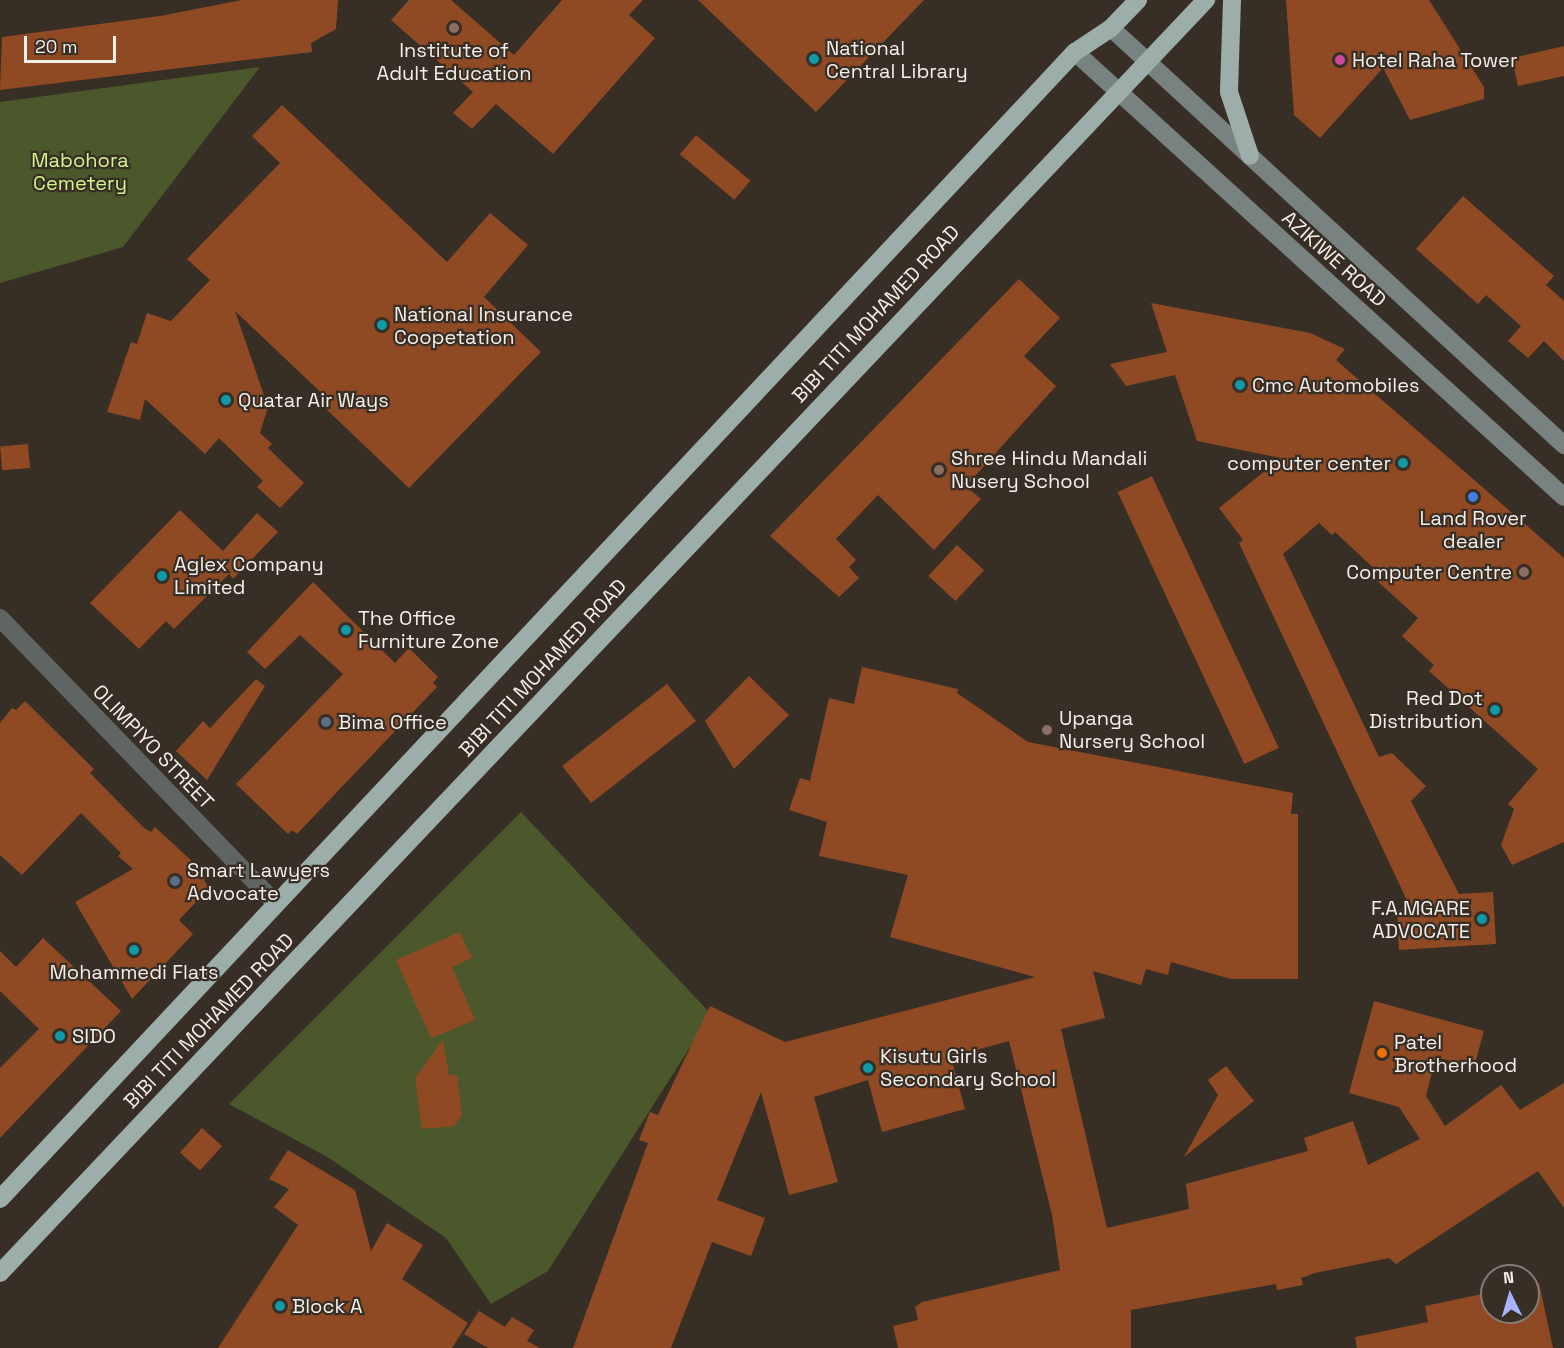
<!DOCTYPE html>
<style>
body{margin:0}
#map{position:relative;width:1564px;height:1348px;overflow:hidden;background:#372e26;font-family:"Space Grotesk",sans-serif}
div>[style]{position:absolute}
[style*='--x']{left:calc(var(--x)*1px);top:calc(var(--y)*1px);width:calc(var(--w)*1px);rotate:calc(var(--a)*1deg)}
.green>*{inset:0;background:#4b582b}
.building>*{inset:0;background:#904a23;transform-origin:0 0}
.street>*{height:18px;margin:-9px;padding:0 9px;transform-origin:9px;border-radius:9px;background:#5e6563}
.secondary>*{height:18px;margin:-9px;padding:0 9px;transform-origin:9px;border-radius:9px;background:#788280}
.highway>*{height:18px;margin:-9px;padding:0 9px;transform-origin:9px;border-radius:9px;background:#9cadaa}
.dots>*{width:16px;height:16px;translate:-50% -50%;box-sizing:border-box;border:3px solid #372e26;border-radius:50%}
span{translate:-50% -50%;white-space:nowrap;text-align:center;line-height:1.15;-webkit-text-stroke:4.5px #372e26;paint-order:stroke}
.poi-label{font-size:20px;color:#f4eee9}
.left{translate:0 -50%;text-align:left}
.right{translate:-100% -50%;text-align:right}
.park-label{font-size:20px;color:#d4f488}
.street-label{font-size:20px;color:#f4eee9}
.north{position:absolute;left:1480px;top:1264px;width:60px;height:60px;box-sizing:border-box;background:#372e26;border:2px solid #837b74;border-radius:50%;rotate:355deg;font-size:16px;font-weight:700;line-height:24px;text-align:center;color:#f4eee9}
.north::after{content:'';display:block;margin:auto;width:21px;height:27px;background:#a9b0fc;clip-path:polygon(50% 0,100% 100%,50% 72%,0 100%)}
.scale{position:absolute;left:24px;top:36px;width:92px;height:27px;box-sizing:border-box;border:3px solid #f4eee9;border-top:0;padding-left:8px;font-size:18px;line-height:21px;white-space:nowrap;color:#f4eee9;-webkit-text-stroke:4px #372e26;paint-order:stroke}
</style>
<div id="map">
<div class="green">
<i style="clip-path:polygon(260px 67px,123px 247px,0 283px,0 102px)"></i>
<i style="clip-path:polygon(521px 812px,711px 1014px,548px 1271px,491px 1304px,446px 1238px,329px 1158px,229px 1104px)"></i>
</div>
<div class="building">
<i style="clip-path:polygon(242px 0,338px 0,336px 29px,311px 43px,312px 52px,0 90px,2px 37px,160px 16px)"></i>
<i style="clip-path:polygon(409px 0,451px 0,514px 55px,562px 0,643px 0,629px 15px,655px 38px,553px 154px,496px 104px,472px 129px,453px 113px,473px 92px,391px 20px)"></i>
<i style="clip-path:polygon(698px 0,924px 0,816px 112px)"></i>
<i style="clip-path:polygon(1286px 0,1429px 0,1484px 87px,1484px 99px,1410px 120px,1383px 68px,1320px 138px,1294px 115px)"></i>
<i style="clip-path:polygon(1564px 46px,1564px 76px,1518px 86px,1512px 58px)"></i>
<i style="clip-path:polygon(282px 105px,447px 262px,490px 213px,528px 245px,484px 297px,541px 352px,409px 488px,325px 408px,331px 402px,235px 311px,268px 407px,260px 433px,272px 444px,268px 448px,304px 483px,280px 508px,257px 487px,263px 481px,219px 438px,205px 454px,145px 399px,140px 420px,107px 412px,131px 342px,137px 344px,147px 313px,171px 321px,210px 280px,187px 259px,280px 163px,252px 136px)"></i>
<i style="left:696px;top:135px;width:71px;height:25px;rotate:40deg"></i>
<i style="clip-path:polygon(1463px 196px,1554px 276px,1546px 285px,1564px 301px,1564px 361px,1544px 341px,1528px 358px,1508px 341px,1521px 326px,1486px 295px,1478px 304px,1416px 249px)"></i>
<i style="clip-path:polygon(1019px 279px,1060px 318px,1024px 356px,1056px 386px,966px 486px,981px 499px,934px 550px,878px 495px,836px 539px,856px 560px,849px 567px,859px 578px,839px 597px,770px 536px)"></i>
<i style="clip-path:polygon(1151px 303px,1310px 333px,1345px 349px,1336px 360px,1564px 558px,1564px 842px,1512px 865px,1501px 845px,1514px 809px,1508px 804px,1538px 769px,1429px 671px,1434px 665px,1402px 636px,1418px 618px,1376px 580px,1381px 575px,1335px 532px,1332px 535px,1319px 523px,1283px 554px,1379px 757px,1392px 753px,1426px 786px,1411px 801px,1459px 894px,1493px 892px,1496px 944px,1399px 950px,1397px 910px,1411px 909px,1239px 543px,1243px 540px,1219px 508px,1281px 458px,1197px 441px,1175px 375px,1126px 386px,1110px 364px,1167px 352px)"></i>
<i style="left:28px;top:444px;width:24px;height:28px;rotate:85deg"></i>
<i style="left:1152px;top:476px;width:300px;height:38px;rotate:65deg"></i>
<i style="clip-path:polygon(180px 510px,223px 551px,257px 513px,278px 532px,233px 579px,229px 574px,174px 629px,166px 621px,139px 649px,90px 603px)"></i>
<i style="left:957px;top:545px;width:37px;height:42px;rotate:43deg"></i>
<i style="clip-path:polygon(313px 582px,395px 663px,409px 648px,438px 677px,433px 683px,437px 687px,297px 834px,292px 830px,288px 834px,236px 784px,343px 674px,300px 635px,265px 669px,247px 652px)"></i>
<i style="clip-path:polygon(862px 667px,958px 689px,957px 693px,1028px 742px,1293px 793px,1291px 814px,1298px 814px,1298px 979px,1231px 979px,1171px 962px,1168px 975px,1146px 969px,1141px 985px,1093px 971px,1105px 1018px,1061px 1029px,1107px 1228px,1189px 1209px,1186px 1184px,1308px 1151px,1304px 1138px,1353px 1121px,1368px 1165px,1420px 1139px,1399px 1107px,1349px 1093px,1374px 1001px,1484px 1031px,1474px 1067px,1436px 1057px,1426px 1096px,1445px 1126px,1501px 1085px,1520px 1110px,1564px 1083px,1564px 1208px,1538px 1171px,1396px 1264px,1389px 1258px,1315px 1273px,1301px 1278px,1303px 1285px,1277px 1290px,1276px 1284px,1131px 1310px,1131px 1348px,898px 1348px,893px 1326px,918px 1320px,915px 1307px,922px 1302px,1060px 1270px,1052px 1215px,1009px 1041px,951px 1057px,965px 1109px,882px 1132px,868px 1080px,814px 1097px,838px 1182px,789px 1195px,761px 1092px,717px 1200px,765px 1218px,751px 1256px,712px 1242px,671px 1348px,573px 1348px,648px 1143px,639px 1140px,650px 1112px,658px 1115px,710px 1006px,785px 1042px,1035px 977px,890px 937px,908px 875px,819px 856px,827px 822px,789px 810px,800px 778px,810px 781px,829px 698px,854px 704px)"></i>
<i style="clip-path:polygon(749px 676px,789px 715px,734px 769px,705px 721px)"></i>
<i style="clip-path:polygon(256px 679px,265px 686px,207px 780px,176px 751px,203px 721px,210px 728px)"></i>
<i style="left:667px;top:684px;width:47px;height:133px;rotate:52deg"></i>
<i style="clip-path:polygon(25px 701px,94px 769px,90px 773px,144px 828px,151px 832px,155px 827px,208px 876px,204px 881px,210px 887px,179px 920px,193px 934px,132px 999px,75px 902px,133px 869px,118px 856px,121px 853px,81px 813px,22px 875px,0 855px,0 723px,12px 708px,16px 710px)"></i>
<i style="clip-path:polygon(460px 932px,472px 958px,452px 967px,475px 1020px,431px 1038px,396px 960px)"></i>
<i style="clip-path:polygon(43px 938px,121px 1011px,0 1138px,0 1068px,39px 1029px,0 991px,0 951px,16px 967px)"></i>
<i style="clip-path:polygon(443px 1040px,449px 1075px,457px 1075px,462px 1115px,454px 1126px,422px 1129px,415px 1078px)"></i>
<i style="clip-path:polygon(1226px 1066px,1254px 1101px,1184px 1157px,1218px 1095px,1208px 1080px)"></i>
<i style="left:202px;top:1128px;width:27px;height:33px;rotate:42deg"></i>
<i style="clip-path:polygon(288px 1150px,355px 1190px,371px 1251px,387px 1223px,423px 1245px,402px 1279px,468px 1323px,452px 1348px,218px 1348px,298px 1225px,274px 1207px,289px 1189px,269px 1179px)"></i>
<i style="clip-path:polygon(1539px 1283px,1553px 1348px,1357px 1348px,1355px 1337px,1428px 1322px,1425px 1306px,1492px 1292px,1492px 1312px,1528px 1312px,1528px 1285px)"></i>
<i style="clip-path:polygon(479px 1311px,505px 1327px,512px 1317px,534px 1330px,527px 1341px,540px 1348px,488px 1348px,464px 1334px)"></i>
</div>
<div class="street">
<i style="--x:0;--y:618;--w:397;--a:46"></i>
</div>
<div class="secondary">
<i style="--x:1111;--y:28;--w:616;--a:42.63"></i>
<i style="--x:1075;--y:52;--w:661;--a:42.3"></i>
</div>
<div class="highway">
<i style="--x:1232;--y:0;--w:92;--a:91.9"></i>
<i style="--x:1229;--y:92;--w:67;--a:71.8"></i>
<i style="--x:0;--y:1199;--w:1572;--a:-46.86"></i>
<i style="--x:1075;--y:52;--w:43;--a:-33.7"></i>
<i style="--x:1111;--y:28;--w:39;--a:-46"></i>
<i style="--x:0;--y:1273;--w:1754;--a:-46.55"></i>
</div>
<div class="dots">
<i style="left:454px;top:28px;background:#8d6e63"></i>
<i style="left:814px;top:59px;background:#0f9aa8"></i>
<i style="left:1340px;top:60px;background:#d1479c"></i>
<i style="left:382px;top:325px;background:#0f9aa8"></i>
<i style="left:1240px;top:385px;background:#0f9aa8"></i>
<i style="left:226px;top:400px;background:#0f9aa8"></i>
<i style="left:1403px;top:463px;background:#0f9aa8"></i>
<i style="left:939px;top:470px;background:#8d6e63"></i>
<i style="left:1473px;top:497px;background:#3f7fe0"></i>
<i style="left:1524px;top:572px;background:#8d6e63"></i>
<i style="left:162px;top:576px;background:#0f9aa8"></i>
<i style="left:346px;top:630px;background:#0f9aa8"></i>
<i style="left:1495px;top:710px;background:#0f9aa8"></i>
<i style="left:326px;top:722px;background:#5c6f8a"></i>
<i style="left:1047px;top:730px;background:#8d6e63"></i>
<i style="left:175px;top:881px;background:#5c6f8a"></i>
<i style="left:1482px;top:919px;background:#0f9aa8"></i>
<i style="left:134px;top:950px;background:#0f9aa8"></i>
<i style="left:60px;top:1036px;background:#0f9aa8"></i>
<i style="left:1382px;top:1053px;background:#e8710a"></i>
<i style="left:868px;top:1068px;background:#0f9aa8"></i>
<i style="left:280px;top:1306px;background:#0f9aa8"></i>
</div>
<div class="poi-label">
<span class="left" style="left:826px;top:60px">National<br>Central Library</span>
<span style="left:454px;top:62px">Institute of<br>Adult Education</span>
<span class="left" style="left:1352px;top:60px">Hotel Raha Tower</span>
<span class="left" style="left:394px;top:326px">National Insurance<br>Coopetation</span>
<span class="left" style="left:1252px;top:385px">Cmc Automobiles</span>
<span class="left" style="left:238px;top:400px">Quatar Air Ways</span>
<span class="left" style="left:951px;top:470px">Shree Hindu Mandali<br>Nusery School</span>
<span class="right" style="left:1391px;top:463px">computer center</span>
<span style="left:1473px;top:530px">Land Rover<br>dealer</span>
<span class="left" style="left:174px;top:576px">Aglex Company<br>Limited</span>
<span class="right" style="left:1512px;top:572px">Computer Centre</span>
<span class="left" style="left:358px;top:630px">The Office<br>Furniture Zone</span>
<span class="right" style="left:1483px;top:710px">Red Dot<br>Distribution</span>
<span class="left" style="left:1059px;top:730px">Upanga<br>Nursery School</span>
<span class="left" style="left:338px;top:722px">Bima Office</span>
<span class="left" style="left:187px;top:882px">Smart Lawyers<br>Advocate</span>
<span class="right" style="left:1470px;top:920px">F.A.MGARE<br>ADVOCATE</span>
<span style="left:134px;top:972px">Mohammedi Flats</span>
<span class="left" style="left:72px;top:1036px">SIDO</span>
<span class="left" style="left:1394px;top:1054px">Patel<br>Brotherhood</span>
<span class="left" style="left:880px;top:1068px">Kisutu Girls<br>Secondary School</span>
<span class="left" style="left:292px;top:1306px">Block A</span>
</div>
<div class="park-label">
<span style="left:80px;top:172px">Mabohora<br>Cemetery</span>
</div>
<div class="street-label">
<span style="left:1334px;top:259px;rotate:42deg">AZIKIWE ROAD</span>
<span style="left:876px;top:314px;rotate:-47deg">BIBI TITI MOHAMED ROAD</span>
<span style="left:543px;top:668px;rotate:-47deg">BIBI TITI MOHAMED ROAD</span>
<span style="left:153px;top:747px;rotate:46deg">OLIMPIYO STREET</span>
<span style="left:209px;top:1021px;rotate:-46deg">BIBI TITI MOHAMED ROAD</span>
</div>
<div class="north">N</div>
<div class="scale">20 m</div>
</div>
